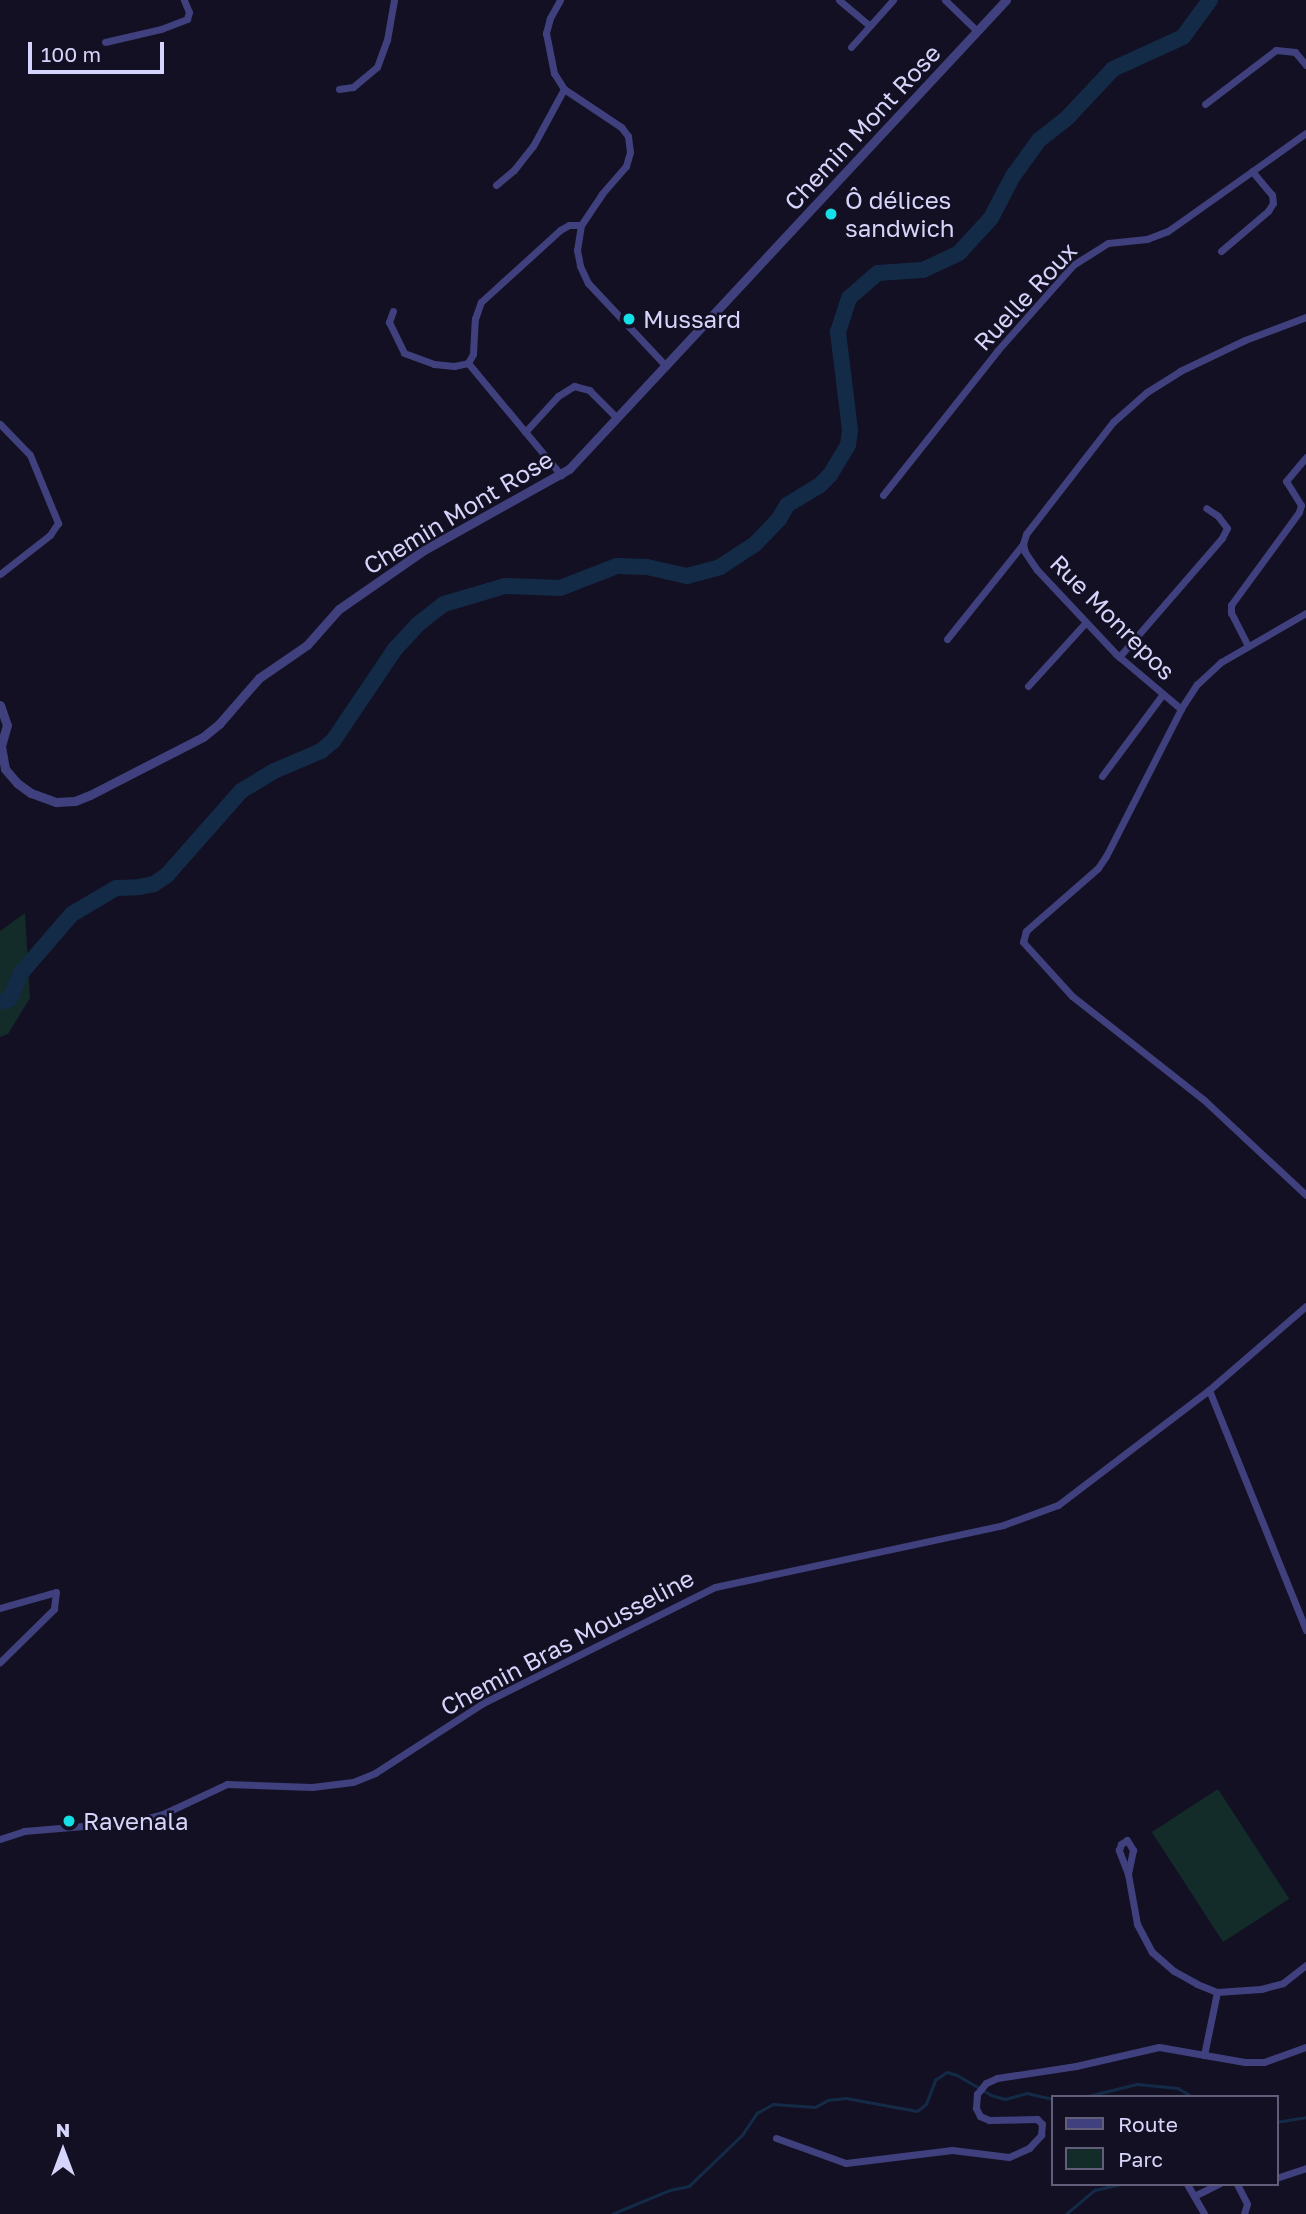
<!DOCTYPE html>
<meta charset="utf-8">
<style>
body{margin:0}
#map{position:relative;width:1306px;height:2214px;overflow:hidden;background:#121022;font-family:"Golos Text",sans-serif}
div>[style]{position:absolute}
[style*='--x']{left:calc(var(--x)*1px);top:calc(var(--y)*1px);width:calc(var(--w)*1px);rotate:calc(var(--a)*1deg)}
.green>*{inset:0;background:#132b29;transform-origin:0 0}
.stream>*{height:2.5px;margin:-1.25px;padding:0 1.25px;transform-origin:1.25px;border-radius:1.25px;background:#142b48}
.river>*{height:16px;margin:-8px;padding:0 8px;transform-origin:8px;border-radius:8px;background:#142b48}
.minor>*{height:7px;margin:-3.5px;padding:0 3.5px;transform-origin:3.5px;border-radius:3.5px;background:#3f407d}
.tertiary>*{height:9px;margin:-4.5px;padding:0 4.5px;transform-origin:4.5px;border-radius:4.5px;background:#3f407d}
.dots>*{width:19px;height:19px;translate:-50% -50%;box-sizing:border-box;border:4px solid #121022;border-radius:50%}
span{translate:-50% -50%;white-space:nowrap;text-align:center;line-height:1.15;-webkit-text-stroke:5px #121022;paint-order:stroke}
.street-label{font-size:24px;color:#d7d4fb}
.poi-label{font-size:24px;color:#d7d4fb}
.left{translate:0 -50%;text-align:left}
.legend{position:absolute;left:1051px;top:2095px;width:228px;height:91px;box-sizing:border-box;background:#121022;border:2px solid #615e79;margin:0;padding:9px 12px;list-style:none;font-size:21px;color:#d7d4fb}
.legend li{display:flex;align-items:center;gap:14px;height:35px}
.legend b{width:35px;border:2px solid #615e79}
.north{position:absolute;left:28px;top:2116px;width:70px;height:70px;-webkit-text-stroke:5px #121022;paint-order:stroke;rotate:0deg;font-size:19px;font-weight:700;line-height:28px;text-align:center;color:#d7d4fb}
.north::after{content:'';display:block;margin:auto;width:24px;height:32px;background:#d7d4fb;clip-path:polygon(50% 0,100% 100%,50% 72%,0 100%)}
.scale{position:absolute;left:28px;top:42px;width:136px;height:32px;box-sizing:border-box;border:4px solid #d7d4fb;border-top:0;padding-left:9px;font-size:21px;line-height:24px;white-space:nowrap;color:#d7d4fb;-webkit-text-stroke:5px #121022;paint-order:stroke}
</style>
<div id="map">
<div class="green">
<i style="clip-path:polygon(25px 913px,30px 998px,8px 1034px,0 1037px,0 931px)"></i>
<i style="left:1218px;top:1789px;width:131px;height:79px;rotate:57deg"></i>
</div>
<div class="stream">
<i style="--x:1084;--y:2097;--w:55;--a:-13.8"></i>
<i style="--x:1137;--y:2084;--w:41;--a:5.6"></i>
<i style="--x:1178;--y:2088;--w:17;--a:31"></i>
<i style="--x:1276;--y:2122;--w:30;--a:-9"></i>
<i style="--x:612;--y:2214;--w:63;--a:-22.5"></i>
<i style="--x:670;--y:2190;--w:19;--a:-12"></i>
<i style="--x:689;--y:2186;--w:74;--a:-43.9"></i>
<i style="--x:742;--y:2135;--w:27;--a:-56"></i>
<i style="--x:757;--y:2113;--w:18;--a:-29"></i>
<i style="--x:773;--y:2104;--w:42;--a:4.1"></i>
<i style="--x:815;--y:2107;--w:15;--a:-28"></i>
<i style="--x:828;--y:2100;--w:18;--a:-6"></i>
<i style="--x:846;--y:2098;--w:72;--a:10.4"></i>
<i style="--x:917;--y:2111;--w:11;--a:-38"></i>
<i style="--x:926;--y:2104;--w:26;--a:-69"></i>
<i style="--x:935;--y:2080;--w:14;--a:-34"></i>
<i style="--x:947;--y:2072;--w:10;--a:17"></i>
<i style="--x:957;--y:2075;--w:39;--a:30"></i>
<i style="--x:991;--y:2095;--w:15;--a:16"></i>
<i style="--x:1005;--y:2099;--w:23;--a:-15"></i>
<i style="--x:1027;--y:2093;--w:26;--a:13"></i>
<i style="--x:1066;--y:2214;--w:38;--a:-40"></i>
<i style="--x:1095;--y:2190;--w:26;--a:-13"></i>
</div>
<div class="river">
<i style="--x:0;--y:1002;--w:10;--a:-17"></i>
<i style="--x:10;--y:999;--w:28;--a:-67"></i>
<i style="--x:21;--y:973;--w:78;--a:-49.2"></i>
<i style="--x:72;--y:914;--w:51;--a:-30.6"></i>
<i style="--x:116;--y:888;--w:23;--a:-2"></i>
<i style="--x:139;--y:887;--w:15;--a:-11"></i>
<i style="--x:154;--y:884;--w:16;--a:-35"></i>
<i style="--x:167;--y:875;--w:112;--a:-48.6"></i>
<i style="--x:241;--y:791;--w:39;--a:-31"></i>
<i style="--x:274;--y:771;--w:51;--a:-23.1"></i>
<i style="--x:321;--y:751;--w:16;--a:-40"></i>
<i style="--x:333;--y:741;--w:111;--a:-56"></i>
<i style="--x:395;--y:649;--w:33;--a:-47"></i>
<i style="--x:417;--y:625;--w:34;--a:-38"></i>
<i style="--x:444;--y:604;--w:64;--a:-16.4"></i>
<i style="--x:505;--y:586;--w:55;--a:2.1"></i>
<i style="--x:560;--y:588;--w:61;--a:-21.1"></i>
<i style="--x:617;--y:566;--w:30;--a:2"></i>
<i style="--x:647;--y:567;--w:41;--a:12.7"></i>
<i style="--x:687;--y:576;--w:34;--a:-15"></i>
<i style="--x:720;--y:567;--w:42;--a:-33.3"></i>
<i style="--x:755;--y:544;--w:35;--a:-46"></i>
<i style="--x:779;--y:519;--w:16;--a:-60"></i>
<i style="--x:787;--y:505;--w:37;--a:-31"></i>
<i style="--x:819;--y:486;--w:16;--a:-45"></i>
<i style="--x:830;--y:475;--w:35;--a:-59"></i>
<i style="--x:848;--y:445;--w:15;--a:-82"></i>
<i style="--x:850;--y:430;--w:99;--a:-97"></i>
<i style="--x:838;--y:332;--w:36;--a:-72"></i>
<i style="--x:849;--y:298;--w:38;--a:-41"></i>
<i style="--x:878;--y:273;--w:45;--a:-3.8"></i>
<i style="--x:923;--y:270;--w:40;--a:-25"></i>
<i style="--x:959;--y:253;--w:47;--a:-47.6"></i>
<i style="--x:991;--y:218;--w:47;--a:-62.4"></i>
<i style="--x:1013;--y:176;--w:44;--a:-54.2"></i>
<i style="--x:1039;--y:140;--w:37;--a:-38"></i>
<i style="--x:1068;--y:117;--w:66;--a:-46.8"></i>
<i style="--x:1113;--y:69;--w:77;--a:-24.6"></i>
<i style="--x:1183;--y:37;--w:46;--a:-53.9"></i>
</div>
<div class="minor">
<i style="--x:560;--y:0;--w:21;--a:119"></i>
<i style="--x:550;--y:18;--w:16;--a:105"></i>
<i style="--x:546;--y:33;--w:41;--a:78.7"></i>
<i style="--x:554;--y:73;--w:19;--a:58"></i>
<i style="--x:564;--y:89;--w:69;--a:33.7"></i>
<i style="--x:621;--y:127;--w:11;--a:52"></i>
<i style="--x:628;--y:136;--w:16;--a:83"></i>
<i style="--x:630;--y:152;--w:15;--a:106"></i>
<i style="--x:626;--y:166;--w:37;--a:131"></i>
<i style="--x:602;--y:194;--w:37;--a:124"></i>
<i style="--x:581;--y:225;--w:25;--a:99"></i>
<i style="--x:577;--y:250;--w:16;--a:79"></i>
<i style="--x:580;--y:266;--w:19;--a:65"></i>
<i style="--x:588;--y:283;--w:114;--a:46.8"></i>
<i style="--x:839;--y:0;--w:39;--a:40"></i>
<i style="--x:945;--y:0;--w:45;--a:44.1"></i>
<i style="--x:105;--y:42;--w:57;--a:-13.1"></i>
<i style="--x:161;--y:29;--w:28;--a:-21"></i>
<i style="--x:187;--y:19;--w:7;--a:-74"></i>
<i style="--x:189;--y:12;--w:13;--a:-113"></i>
<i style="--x:851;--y:47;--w:63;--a:-48.2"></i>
<i style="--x:339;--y:89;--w:14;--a:-8"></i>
<i style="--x:353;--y:87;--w:31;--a:-40"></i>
<i style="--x:377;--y:67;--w:29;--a:-70"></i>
<i style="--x:387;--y:40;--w:41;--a:-80.1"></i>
<i style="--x:1205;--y:104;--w:89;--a:-37.3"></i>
<i style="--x:1276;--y:50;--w:19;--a:6"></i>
<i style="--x:1295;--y:52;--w:17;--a:50"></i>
<i style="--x:496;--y:185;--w:23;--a:-40"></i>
<i style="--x:514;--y:170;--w:31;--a:-52"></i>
<i style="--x:533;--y:146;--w:65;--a:-61.5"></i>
<i style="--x:1221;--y:251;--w:62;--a:-40.4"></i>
<i style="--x:1268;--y:211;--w:9;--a:-58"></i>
<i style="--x:1273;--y:203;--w:8;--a:-97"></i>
<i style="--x:1272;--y:195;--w:31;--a:-130"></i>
<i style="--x:393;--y:311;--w:12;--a:110"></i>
<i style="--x:389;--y:322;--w:34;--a:64"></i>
<i style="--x:404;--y:353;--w:32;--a:20"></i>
<i style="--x:434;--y:364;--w:20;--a:6"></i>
<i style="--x:454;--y:366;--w:14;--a:-12"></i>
<i style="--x:468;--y:363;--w:146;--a:50.3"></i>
<i style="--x:468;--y:363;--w:10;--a:-61"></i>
<i style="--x:473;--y:354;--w:35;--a:-87"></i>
<i style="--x:475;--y:319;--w:18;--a:-71"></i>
<i style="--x:481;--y:302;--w:107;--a:-42.3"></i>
<i style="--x:560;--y:230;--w:10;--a:-29"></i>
<i style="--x:569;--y:225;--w:12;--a:0"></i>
<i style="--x:0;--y:424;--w:43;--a:45.9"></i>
<i style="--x:30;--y:455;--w:74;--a:67.6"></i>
<i style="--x:58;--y:523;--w:14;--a:124"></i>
<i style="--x:50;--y:535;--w:63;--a:142"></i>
<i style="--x:525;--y:432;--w:49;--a:-47.5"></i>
<i style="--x:558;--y:396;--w:19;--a:-32"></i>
<i style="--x:574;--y:386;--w:16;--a:15"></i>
<i style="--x:589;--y:390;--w:40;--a:45"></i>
<i style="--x:883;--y:495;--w:184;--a:-51.6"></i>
<i style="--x:997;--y:351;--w:115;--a:-48.5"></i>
<i style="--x:1073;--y:265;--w:41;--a:-32.2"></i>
<i style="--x:1108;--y:243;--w:39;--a:-6"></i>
<i style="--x:1147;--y:239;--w:22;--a:-21"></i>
<i style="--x:1168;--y:231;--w:169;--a:-35.4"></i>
<i style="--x:1306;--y:613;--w:98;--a:150"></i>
<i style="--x:1221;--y:662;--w:33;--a:137"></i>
<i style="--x:1197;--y:684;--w:30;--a:123"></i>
<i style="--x:1181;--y:709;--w:165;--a:117"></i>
<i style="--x:1106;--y:856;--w:14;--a:124"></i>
<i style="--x:1098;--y:868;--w:96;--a:138.8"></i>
<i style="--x:1026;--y:931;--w:11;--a:105"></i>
<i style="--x:1023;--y:942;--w:73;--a:47.8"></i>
<i style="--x:1072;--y:996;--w:168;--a:38.2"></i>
<i style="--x:1204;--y:1100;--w:139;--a:43"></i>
<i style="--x:947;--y:639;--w:122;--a:-51.3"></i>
<i style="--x:1248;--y:646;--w:37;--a:-117"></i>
<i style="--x:1231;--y:613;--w:8;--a:-90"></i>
<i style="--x:1231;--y:605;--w:115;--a:-53.8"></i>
<i style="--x:1299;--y:512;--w:7;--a:-74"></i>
<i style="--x:1301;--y:505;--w:28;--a:-122"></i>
<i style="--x:1286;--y:481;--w:31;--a:-50"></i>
<i style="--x:1119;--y:657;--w:157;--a:-49.1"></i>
<i style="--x:1222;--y:538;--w:11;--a:-63"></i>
<i style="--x:1227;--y:528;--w:15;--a:-127"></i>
<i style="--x:1218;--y:516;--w:14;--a:-146"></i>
<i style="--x:1028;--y:686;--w:86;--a:-47.8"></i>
<i style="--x:1181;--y:709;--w:85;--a:-139.8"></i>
<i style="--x:1116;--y:654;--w:115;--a:-133.2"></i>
<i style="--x:1037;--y:570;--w:22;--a:-124"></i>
<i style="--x:1025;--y:552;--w:8;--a:-104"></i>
<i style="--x:1023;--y:544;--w:10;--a:-73"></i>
<i style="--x:1026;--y:534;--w:142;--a:-52.2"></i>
<i style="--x:1113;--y:422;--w:45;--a:-41.4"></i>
<i style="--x:1147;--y:392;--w:39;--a:-32"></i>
<i style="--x:1180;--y:371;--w:72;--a:-25.5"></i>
<i style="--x:1245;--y:340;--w:65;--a:-20.7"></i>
<i style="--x:1102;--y:776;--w:102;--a:-53.4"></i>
<i style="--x:1209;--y:1390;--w:259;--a:68"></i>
<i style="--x:0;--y:1608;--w:58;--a:-15.9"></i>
<i style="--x:56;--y:1592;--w:17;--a:97"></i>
<i style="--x:54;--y:1609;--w:76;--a:135.5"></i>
<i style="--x:0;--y:1839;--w:25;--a:-18"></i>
<i style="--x:24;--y:1831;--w:108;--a:-4.8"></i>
<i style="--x:132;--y:1822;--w:32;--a:-14"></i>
<i style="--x:163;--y:1814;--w:71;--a:-25.1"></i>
<i style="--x:227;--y:1784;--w:85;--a:2"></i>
<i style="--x:312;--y:1787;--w:41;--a:-7"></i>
<i style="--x:353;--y:1782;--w:24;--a:-22"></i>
<i style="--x:375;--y:1773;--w:129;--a:-32.9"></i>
<i style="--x:483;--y:1703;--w:259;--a:-26.6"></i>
<i style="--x:715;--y:1587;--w:295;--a:-12.1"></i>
<i style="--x:1003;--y:1525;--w:59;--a:-20"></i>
<i style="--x:1058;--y:1505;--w:190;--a:-37.3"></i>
<i style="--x:1209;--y:1390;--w:128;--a:-40.9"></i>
<i style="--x:1128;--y:1874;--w:26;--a:-111"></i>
<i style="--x:1119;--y:1850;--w:6;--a:-72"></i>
<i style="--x:1121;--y:1844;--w:7;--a:-34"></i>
<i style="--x:1127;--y:1840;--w:12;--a:59"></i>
<i style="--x:1133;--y:1850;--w:25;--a:102"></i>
<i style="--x:1128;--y:1874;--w:51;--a:79.8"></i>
<i style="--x:1137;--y:1924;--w:32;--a:62"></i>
<i style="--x:1152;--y:1952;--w:29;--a:41"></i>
<i style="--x:1174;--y:1971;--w:26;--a:29"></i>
<i style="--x:1197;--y:1984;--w:22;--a:22"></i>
<i style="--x:1217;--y:1992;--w:44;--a:-3.9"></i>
<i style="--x:1261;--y:1989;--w:23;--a:-15"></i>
<i style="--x:1283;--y:1983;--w:29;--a:-38"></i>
<i style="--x:1204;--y:2055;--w:64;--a:-78.3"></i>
<i style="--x:776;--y:2138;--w:74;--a:19.7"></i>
<i style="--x:846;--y:2163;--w:107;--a:-7"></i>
<i style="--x:952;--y:2150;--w:57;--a:7"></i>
<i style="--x:1009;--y:2157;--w:22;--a:-24"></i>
<i style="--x:1029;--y:2148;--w:18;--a:-47"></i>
<i style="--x:1041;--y:2135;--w:11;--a:-85"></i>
<i style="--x:1042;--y:2124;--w:7;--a:-135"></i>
<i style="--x:1037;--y:2119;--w:48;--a:178.8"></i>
<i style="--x:989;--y:2120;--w:10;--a:-156"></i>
<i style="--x:980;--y:2116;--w:9;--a:-117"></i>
<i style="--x:976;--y:2108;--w:14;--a:-86"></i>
<i style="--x:977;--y:2094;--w:14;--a:-51"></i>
<i style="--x:986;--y:2083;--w:12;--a:-24"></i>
<i style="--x:997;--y:2078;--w:80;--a:-8.6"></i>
<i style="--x:1076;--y:2066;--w:85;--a:-12.9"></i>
<i style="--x:1159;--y:2047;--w:87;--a:9.9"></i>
<i style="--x:1245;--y:2062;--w:19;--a:0"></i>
<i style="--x:1264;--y:2062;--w:45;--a:-19.7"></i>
<i style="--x:1276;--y:2178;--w:32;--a:-18"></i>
<i style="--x:1187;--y:2184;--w:34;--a:60"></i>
<i style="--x:1237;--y:2184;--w:22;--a:63"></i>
<i style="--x:1247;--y:2204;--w:10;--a:107"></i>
<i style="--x:1194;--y:2196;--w:28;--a:-26"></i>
</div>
<div class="tertiary">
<i style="--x:0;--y:705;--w:21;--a:71"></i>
<i style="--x:7;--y:725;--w:22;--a:106"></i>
<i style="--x:1;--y:746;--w:23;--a:80"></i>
<i style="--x:5;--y:769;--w:18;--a:49"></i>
<i style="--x:17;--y:783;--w:17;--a:36"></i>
<i style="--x:31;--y:793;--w:27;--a:20"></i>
<i style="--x:56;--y:802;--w:19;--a:-3"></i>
<i style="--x:75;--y:801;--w:16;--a:-22"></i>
<i style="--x:90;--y:795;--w:127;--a:-27.2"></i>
<i style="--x:203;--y:737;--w:21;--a:-39"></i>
<i style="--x:219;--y:724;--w:61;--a:-49"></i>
<i style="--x:259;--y:678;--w:58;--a:-34.5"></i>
<i style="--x:307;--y:645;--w:48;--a:-48.4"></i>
<i style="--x:339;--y:609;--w:103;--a:-34.8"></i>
<i style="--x:424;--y:550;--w:166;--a:-29.2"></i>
<i style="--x:569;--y:469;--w:641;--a:-47.02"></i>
</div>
<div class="dots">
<i style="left:831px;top:214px;background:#15dfe7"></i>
<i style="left:629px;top:319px;background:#15dfe7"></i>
<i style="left:69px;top:1821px;background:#15dfe7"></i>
</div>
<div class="street-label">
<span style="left:862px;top:127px;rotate:-47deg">Chemin Mont Rose</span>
<span style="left:1025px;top:296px;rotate:-47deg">Ruelle Roux</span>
<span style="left:458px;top:512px;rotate:-31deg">Chemin Mont Rose</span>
<span style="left:1113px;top:617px;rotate:45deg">Rue Monrepos</span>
<span style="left:567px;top:1642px;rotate:-28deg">Chemin Bras Mousseline</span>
</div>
<div class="poi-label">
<span class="left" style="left:845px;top:214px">Ô délices<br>sandwich</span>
<span class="left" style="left:643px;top:319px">Mussard</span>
<span class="left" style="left:83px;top:1821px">Ravenala</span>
</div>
<ul class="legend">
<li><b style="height:9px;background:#3f407d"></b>Route</li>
<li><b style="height:19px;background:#132b29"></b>Parc</li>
</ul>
<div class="north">N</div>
<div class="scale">100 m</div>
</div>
